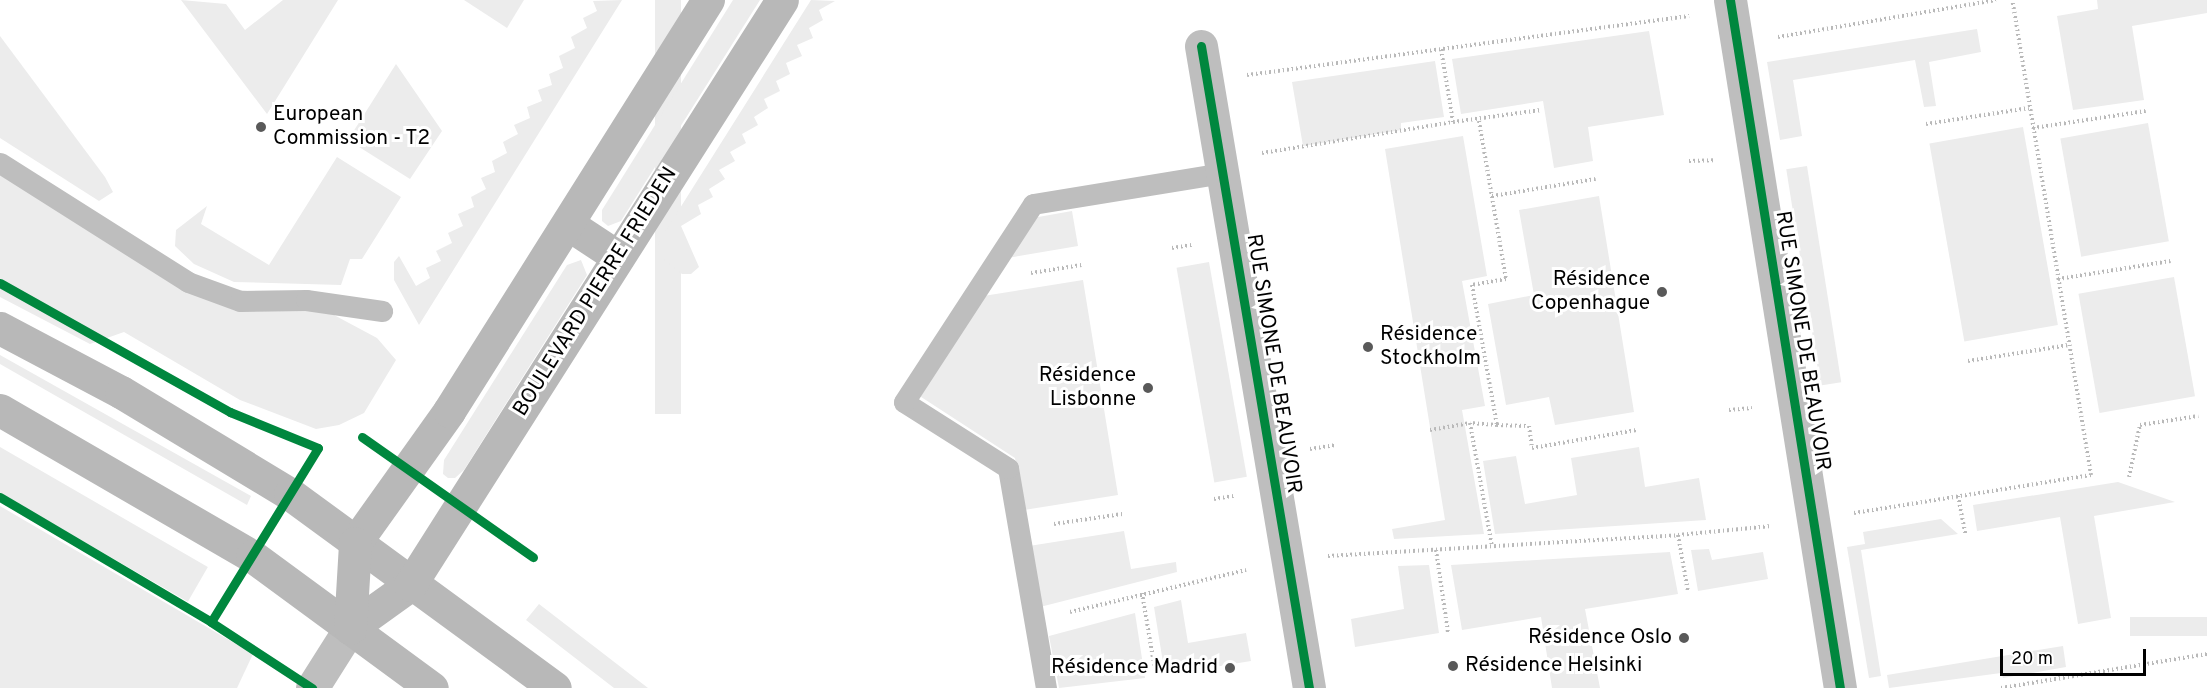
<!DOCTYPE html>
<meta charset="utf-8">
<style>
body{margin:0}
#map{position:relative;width:2207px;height:688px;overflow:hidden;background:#fff;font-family:Overpass,sans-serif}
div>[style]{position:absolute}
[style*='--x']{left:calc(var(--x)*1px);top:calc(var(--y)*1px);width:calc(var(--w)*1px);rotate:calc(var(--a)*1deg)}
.green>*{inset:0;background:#ececec;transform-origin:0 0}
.path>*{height:4px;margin-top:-2px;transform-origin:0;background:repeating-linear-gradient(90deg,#b9b9b9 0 1.5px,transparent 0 4.5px)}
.lane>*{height:21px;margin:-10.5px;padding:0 10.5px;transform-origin:10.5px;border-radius:10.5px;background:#bebebe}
.street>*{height:33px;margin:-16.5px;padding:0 16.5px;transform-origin:16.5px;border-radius:16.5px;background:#bebebe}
.secondary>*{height:33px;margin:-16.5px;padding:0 16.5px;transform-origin:16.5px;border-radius:16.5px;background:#b8b8b8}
.cycleway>*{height:9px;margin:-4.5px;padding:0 4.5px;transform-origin:4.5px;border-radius:4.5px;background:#00873e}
.dots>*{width:16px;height:16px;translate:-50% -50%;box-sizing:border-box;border:3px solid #fff;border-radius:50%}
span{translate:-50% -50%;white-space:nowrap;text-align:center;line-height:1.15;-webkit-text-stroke:6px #fff;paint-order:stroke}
.poi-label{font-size:21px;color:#000}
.left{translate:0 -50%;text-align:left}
.right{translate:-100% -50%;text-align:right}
.street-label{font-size:21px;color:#000}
.scale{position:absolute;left:2000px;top:649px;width:146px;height:27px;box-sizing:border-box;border:3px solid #000;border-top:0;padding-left:8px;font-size:18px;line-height:21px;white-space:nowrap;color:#000;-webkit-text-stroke:4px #fff;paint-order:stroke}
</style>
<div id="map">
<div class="green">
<i style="clip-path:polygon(181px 0,226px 4px,245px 30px,283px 0,338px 0,267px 114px)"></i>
<i style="clip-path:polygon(464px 0,524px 0,507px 28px)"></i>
<i style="clip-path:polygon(622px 0,419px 325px,394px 280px,394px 262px,399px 256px,416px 286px,430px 278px,426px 268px,441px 261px,436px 251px,452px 243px,448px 233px,463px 226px,458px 214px,474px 207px,471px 197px,486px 189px,481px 178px,495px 172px,492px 161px,507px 153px,503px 142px,518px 134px,514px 125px,530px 118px,527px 107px,542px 101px,538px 90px,552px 85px,549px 74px,563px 68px,559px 56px,575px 48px,571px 37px,587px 28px,583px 18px,597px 11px,593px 1px)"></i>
<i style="left:655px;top:0;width:26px;height:414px"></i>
<i style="clip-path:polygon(733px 0,760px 0,621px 221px,608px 226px,602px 221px,602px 210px)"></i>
<i style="clip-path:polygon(811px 0,835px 1px,819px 10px,823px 20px,809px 28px,813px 38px,797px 45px,802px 56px,786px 63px,790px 74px,776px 81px,780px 91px,764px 99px,768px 108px,754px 117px,758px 125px,742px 134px,746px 143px,730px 152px,735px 161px,719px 170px,725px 179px,709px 189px,713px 197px,698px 205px,701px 214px,681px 226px,699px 267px,691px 274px,682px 274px,662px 258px,658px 243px)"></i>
<i style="clip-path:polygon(2097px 0,2207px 0,2207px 13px,2132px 26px,2144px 100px,2073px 110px,2057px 16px,2098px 9px)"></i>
<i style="clip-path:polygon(1977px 29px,1981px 52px,1929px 62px,1936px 106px,1924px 107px,1915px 60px,1793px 80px,1802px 136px,1780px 140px,1767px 62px)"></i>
<i style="clip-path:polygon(1649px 31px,1664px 115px,1588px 127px,1593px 161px,1554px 168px,1543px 101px,1461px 114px,1452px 59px)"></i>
<i style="clip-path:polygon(0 36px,105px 177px,113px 192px,99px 201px,0 138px)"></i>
<i style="clip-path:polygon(1435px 61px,1444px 117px,1401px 123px,1401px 130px,1303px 146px,1292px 82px)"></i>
<i style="clip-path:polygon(396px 64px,442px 131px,410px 179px,348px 140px)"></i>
<i style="left:2148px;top:123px;width:120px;height:89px;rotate:80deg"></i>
<i style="left:2023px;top:127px;width:201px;height:95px;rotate:80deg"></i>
<i style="clip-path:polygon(1463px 136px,1487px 276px,1462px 281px,1485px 406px,1462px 410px,1484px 534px,1394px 539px,1392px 529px,1445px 520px,1385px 149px)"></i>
<i style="clip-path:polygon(337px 157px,401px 197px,362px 259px,350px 259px,341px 285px,234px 282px,194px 264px,175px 246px,176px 230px,207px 206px,201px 224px,269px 265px)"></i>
<i style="clip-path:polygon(0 163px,188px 282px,306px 300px,377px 338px,396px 360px,364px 413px,339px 425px,316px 429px,240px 400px,124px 332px,90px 344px,0 297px)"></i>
<i style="left:1807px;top:166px;width:219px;height:21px;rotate:81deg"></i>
<i style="clip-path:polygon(1599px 196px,1634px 412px,1555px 425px,1549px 397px,1506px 405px,1488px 304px,1534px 295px,1519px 210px)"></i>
<i style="clip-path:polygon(1072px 211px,1078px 246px,1001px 259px,1027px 219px)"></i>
<i style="clip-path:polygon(581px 260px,587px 275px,464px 470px,455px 478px,448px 478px,443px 474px,444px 460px,567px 265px)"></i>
<i style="left:1209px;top:262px;width:218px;height:33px;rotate:80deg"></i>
<i style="left:2174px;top:277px;width:121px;height:97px;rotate:80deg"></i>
<i style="clip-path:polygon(1083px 280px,1118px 495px,1024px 510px,1015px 458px,915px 393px,977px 297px)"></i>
<i style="clip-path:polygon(0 355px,251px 496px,247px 505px,0 364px)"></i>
<i style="left:0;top:447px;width:240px;height:40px;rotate:30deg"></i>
<i style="clip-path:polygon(1639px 447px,1645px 487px,1699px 478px,1706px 520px,1495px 534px,1483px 461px,1516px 456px,1525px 504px,1577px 495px,1571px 458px)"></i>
<i style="clip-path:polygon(2118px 482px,2175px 502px,2094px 516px,2111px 618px,2078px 624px,2060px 517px,1977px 531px,1973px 505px)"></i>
<i style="clip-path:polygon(0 506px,253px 654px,237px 688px,0 688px)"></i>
<i style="clip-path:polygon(1941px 519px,1958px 534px,1861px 550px,1881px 676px,1869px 678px,1847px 547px,1865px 544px,1863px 532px)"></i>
<i style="clip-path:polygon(1124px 531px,1131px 569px,1176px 562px,1177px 572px,1040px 607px,1029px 546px)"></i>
<i style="clip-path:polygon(1709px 549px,1712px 560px,1763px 552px,1768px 579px,1698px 591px,1691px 550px)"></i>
<i style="clip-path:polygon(1670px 552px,1678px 594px,1585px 609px,1600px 688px,1552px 688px,1541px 617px,1462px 630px,1451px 565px)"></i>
<i style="clip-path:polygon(1429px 565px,1439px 633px,1355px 647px,1351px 619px,1404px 609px,1398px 566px)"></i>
<i style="clip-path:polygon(1181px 600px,1188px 643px,1246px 633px,1251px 661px,1165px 675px,1154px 607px)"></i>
<i style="clip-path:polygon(539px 604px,648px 688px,614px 688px,526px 620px)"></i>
<i style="clip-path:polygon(1135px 613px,1145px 678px,1059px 688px,1049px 636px)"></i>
<i style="left:2207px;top:617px;width:19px;height:77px;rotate:90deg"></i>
<i style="clip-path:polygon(2063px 646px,2066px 667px,2003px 678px,2001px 673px,1889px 688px,1887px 675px)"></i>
</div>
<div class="path">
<i style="--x:1778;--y:37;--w:221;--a:-9.6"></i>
<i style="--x:1247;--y:75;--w:446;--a:-7.6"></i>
<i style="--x:1479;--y:121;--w:160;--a:80.3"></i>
<i style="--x:1506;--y:279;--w:35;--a:170"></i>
<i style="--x:1472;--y:285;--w:142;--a:79.9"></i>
<i style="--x:1497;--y:425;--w:27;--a:-176"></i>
<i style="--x:1470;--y:423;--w:125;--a:79.9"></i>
<i style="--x:1453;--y:122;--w:89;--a:-7.8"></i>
<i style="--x:1926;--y:124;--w:104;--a:-8.8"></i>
<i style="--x:2033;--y:128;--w:114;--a:-8.6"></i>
<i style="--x:1262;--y:153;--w:193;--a:-9.2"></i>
<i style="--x:1453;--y:122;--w:74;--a:-99.3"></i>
<i style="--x:1689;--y:161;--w:25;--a:-2"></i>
<i style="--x:1492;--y:196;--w:105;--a:-9.3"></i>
<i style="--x:1172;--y:248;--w:20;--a:-9"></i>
<i style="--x:1031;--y:273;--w:51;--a:-9.1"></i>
<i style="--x:2058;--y:279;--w:114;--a:-9.1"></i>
<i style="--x:1968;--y:361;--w:102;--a:-9"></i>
<i style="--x:1729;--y:410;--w:23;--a:-5"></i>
<i style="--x:1497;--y:425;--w:32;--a:2"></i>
<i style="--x:1529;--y:426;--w:22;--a:82"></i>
<i style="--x:1532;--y:448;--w:106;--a:-9.8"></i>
<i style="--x:1430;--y:430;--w:41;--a:-9.9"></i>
<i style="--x:1310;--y:449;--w:26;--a:-9"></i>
<i style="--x:2129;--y:477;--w:53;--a:-78.1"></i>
<i style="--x:2140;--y:425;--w:59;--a:-8.8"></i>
<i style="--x:1958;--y:496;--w:38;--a:79"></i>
<i style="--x:1214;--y:499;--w:20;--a:-9"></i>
<i style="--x:1854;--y:513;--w:240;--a:-9.1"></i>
<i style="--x:2091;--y:475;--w:482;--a:-99.4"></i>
<i style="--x:1054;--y:524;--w:69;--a:-8.4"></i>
<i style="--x:1678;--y:535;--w:58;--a:80"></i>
<i style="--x:1436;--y:550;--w:83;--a:81.7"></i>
<i style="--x:1328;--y:556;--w:351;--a:-3.4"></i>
<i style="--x:1678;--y:535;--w:94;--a:-5.5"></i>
<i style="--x:1142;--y:593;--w:84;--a:80.4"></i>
<i style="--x:1070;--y:612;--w:181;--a:-13.4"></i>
<i style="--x:2001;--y:688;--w:209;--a:-9.4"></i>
</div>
<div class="lane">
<i style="--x:0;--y:163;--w:222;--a:32.3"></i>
<i style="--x:188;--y:282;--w:55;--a:20.1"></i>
<i style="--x:240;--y:301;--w:66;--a:-0.9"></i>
<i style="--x:306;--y:300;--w:77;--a:8.2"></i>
<i style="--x:1046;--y:688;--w:223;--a:-99.8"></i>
<i style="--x:1008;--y:468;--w:123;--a:-147.6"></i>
<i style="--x:904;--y:402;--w:236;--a:-56.9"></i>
<i style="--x:1033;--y:204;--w:193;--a:-9.3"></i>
</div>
<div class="street">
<i style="--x:1730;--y:0;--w:697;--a:80.92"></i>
<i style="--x:1201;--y:46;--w:651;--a:80.45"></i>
<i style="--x:312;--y:688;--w:71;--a:-57.7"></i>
</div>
<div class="secondary">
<i style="--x:568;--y:224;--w:60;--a:33.4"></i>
<i style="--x:0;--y:328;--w:137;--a:27.9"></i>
<i style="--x:121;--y:392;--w:197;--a:31.1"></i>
<i style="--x:290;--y:494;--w:328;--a:36.2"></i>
<i style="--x:0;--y:410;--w:291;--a:30.1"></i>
<i style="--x:252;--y:556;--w:223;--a:36.3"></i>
<i style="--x:355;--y:543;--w:162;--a:-54.5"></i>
<i style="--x:449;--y:411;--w:486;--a:-57.8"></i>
<i style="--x:350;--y:628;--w:74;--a:-35.6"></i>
<i style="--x:410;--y:585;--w:693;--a:-57.55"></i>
<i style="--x:350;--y:628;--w:85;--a:-86.6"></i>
</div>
<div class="cycleway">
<i style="--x:1730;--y:0;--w:697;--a:80.92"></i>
<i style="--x:1201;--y:46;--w:651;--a:80.45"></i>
<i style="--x:0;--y:283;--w:264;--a:29.3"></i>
<i style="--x:230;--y:412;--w:95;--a:22.2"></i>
<i style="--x:318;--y:448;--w:204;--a:121.6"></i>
<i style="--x:362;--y:437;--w:209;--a:35.1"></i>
<i style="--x:0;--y:497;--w:245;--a:30.6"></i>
<i style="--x:211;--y:622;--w:121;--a:33.2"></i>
</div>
<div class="dots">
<i style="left:261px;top:127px;background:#595959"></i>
<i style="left:1662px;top:292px;background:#595959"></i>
<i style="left:1368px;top:347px;background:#595959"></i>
<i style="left:1148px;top:388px;background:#595959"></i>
<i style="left:1684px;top:638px;background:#595959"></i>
<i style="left:1453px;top:666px;background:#595959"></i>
<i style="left:1230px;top:668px;background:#595959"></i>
</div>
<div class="poi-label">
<span class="left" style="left:273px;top:127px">European<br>Commission - T2</span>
<span class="right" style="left:1650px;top:292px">Résidence<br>Copenhague</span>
<span class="left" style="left:1380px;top:347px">Résidence<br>Stockholm</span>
<span class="right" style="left:1136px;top:388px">Résidence<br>Lisbonne</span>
<span class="right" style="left:1672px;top:638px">Résidence Oslo</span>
<span class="left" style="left:1465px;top:666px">Résidence Helsinki</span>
<span class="right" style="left:1218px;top:668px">Résidence Madrid</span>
</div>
<div class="street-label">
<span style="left:596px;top:292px;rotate:-58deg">BOULEVARD PIERRE FRIEDEN</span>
<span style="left:1802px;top:341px;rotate:81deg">RUE SIMONE DE BEAUVOIR</span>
<span style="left:1273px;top:364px;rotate:81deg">RUE SIMONE DE BEAUVOIR</span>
</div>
<div class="scale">20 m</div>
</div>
